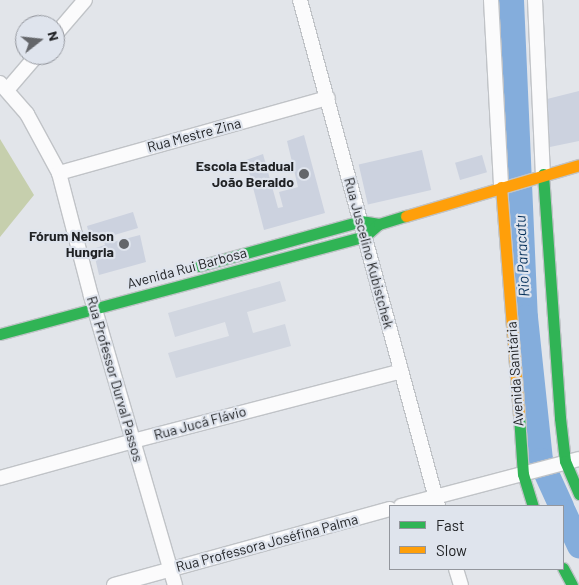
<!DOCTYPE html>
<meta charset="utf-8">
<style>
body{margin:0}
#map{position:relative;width:579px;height:585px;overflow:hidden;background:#e2e5ea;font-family:Barlow,sans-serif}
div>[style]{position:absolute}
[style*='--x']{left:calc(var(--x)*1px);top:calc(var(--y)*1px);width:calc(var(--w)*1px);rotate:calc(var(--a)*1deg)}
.built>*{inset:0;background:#d1d6e0}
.green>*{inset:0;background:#c6cfad}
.river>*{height:25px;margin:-12.5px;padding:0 12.5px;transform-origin:12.5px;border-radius:12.5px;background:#84addc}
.building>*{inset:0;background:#ccd2df;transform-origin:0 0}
.roads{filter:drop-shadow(1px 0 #c0c3c7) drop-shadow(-1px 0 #c0c3c7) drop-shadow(0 1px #c0c3c7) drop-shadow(0 -1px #c0c3c7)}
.street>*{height:14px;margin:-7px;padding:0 7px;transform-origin:7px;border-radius:7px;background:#fbfbfc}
.fast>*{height:11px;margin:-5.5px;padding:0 5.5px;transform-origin:5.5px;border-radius:5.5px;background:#30b455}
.slow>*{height:11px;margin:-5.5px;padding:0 5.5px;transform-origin:5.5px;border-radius:5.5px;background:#ff9f0a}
.dots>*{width:14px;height:14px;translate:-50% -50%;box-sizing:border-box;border:2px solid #dfe4ed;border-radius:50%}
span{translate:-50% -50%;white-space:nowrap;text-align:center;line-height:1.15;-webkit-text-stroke:4.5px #dfe4ed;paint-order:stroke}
.street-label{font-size:14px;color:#202225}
.poi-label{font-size:14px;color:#202225;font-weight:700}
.right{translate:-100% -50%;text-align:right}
.water-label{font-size:15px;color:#08335d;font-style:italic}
.legend{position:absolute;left:389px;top:505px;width:175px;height:65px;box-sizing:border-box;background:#dfe4ed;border:1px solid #93969d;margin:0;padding:6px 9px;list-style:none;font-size:15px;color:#202225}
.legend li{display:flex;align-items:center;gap:10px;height:25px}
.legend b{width:25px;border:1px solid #93969d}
.north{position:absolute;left:15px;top:15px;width:50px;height:50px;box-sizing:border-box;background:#dfe4ed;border:1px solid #93969d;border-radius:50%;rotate:74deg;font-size:14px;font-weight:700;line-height:20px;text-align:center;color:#202225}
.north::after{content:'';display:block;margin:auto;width:18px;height:22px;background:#64666a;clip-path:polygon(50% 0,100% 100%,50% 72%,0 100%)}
</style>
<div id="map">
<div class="built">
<i style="clip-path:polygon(280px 281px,286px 301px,247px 312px,253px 333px,285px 324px,291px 346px,176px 378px,168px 353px,229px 336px,225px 322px,175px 337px,168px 313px)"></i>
</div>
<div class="green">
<i style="clip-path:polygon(0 139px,34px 195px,0 237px)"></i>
</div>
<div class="river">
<i style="--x:511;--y:0;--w:317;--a:87.5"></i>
<i style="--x:525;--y:317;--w:144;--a:84"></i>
<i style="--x:540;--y:460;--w:51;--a:65.5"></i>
<i style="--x:563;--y:511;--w:38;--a:65"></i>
</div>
<div class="building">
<i style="clip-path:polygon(579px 91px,579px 141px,545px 148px,543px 100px)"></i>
<i style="clip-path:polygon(304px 135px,325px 213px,264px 230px,246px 160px,263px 154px,278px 208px,283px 207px,279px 192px,298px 187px,287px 141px)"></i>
<i style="left:422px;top:150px;width:41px;height:65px;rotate:77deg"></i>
<i style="left:482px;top:155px;width:18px;height:28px;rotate:74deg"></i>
<i style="clip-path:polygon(133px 212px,138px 228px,111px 236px,113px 242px,140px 235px,146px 262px,99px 275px,93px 249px,105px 245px,103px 238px,91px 242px,87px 226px)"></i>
</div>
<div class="roads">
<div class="street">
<i style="--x:300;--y:0;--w:524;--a:74.74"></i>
<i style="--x:491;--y:0;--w:187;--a:86.9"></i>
<i style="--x:535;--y:0;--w:174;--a:87.4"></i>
<i style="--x:55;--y:35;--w:46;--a:-49.4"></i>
<i style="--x:0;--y:83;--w:41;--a:48.9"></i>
<i style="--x:27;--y:114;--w:67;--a:61.5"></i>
<i style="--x:59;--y:173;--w:127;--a:75.4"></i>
<i style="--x:91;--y:296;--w:301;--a:73.8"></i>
<i style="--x:7;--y:90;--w:46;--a:-49.4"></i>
<i style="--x:59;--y:173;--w:279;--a:-15.6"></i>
<i style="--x:0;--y:478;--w:138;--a:-15.5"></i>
<i style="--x:133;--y:441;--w:277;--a:-14.6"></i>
<i style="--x:401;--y:506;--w:184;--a:-14.8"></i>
<i style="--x:456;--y:569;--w:17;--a:73"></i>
<i style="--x:114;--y:585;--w:286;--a:-15.4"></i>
</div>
<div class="fast">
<i style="--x:543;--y:174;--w:245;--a:86"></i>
<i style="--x:560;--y:418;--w:43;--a:83.4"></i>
<i style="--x:565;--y:461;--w:36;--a:67"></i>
<i style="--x:199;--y:266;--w:168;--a:-15.5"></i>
<i style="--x:361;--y:221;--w:18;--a:9"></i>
<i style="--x:0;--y:334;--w:378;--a:-15"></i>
<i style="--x:365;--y:236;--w:18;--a:-41"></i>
<i style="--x:379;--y:224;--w:28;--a:-17"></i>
<i style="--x:519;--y:416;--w:58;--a:86.1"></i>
<i style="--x:523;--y:474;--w:34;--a:73"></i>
<i style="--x:563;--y:568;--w:19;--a:62"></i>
</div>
<div class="slow">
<i style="--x:501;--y:187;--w:230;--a:85.5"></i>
<i style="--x:406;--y:216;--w:180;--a:-16.4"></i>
</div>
</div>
<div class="dots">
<i style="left:304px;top:174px;background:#64666a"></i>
<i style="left:124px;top:244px;background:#64666a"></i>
</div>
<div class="street-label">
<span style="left:194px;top:135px;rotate:-15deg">Rua Mestre Zina</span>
<span style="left:369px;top:253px;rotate:75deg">Rua Juscelino Kubistchek</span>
<span style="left:187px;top:268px;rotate:-15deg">Avenida Rui Barbosa</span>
<span style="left:515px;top:374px;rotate:-94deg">Avenida Sanitária</span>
<span style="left:115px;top:379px;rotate:74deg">Rua Professor Durval Passos</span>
<span style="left:200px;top:423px;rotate:-15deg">Rua Jucá Flávio</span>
<span style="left:267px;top:543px;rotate:-15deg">Rua Professora Joséfina Palma</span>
</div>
<div class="poi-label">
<span class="right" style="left:294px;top:174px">Escola Estadual<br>João Beraldo</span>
<span class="right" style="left:114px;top:244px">Fórum Nelson<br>Hungria</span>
</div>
<div class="water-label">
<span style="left:522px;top:256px;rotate:-93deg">Rio Paracatu</span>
</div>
<ul class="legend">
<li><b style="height:6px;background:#30b455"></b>Fast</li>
<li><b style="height:6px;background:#ff9f0a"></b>Slow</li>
</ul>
<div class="north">N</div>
</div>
